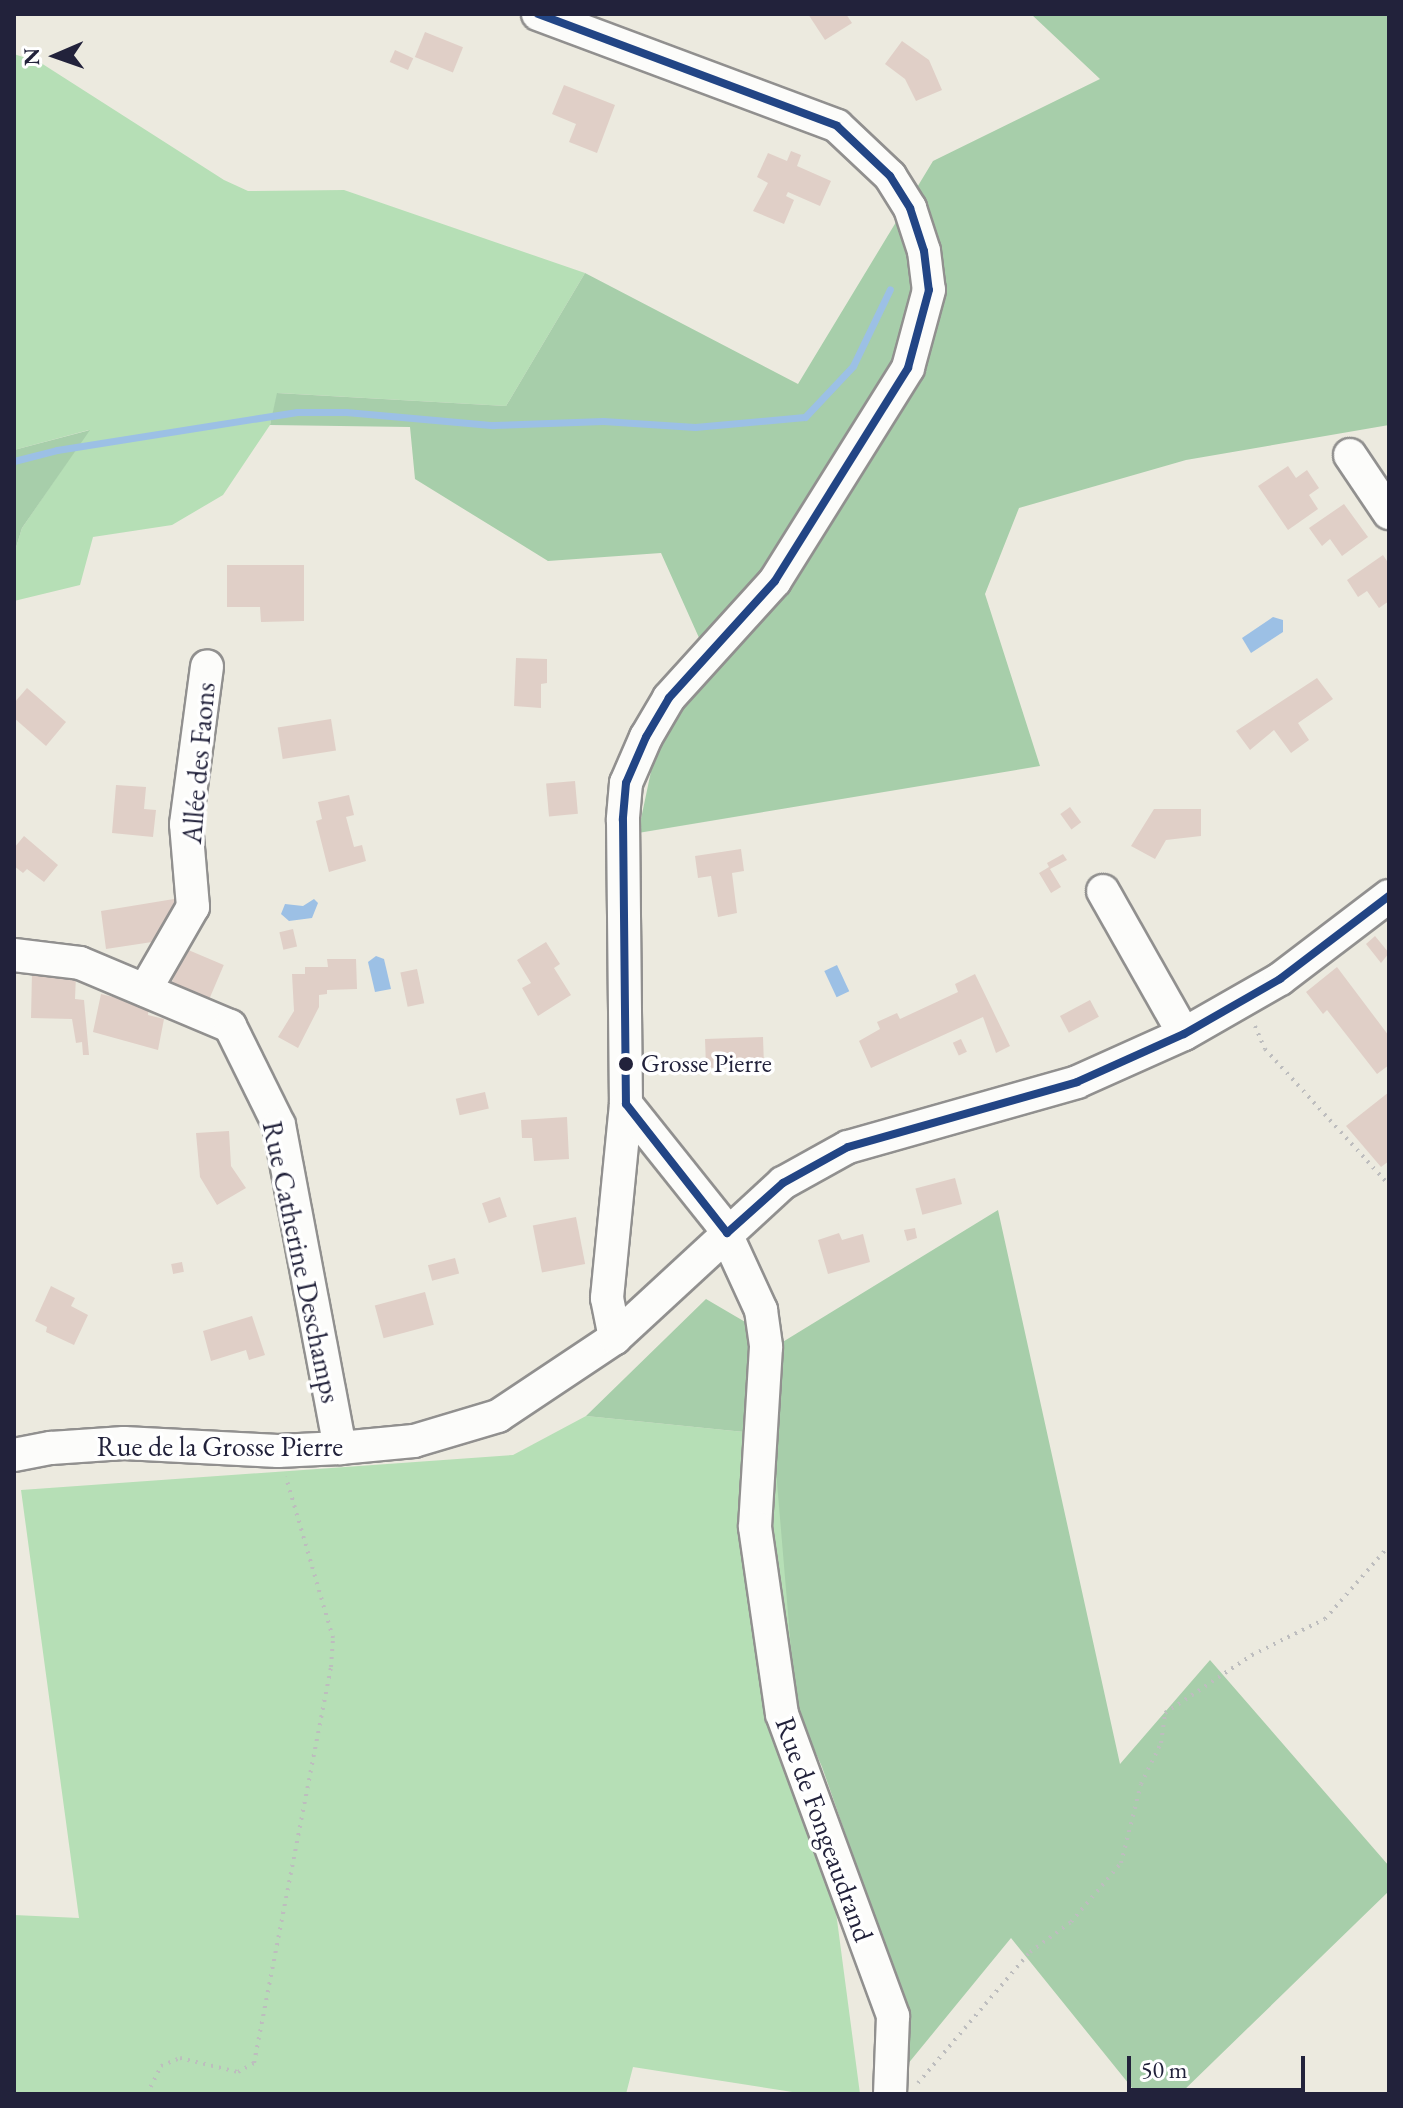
<!DOCTYPE html>
<meta charset="utf-8">
<style>
body{margin:0}
#map{position:relative;width:1403px;height:2108px;overflow:hidden;background:#eceadf;font-family:"EB Garamond",serif}
div>[style]{position:absolute}
[style*='--x']{left:calc(var(--x)*1px);top:calc(var(--y)*1px);width:calc(var(--w)*1px);rotate:calc(var(--a)*1deg)}
.green>*{inset:0;background:#b6dfb6}
.forest>*{inset:0;background:#a7ceaa}
.water>*{inset:0;background:#9cc0e5;transform-origin:0 0}
.stream>*{height:7px;margin:-3.5px;padding:0 3.5px;transform-origin:3.5px;border-radius:3.5px;background:#9cc0e5}
.building>*{inset:0;background:#e0cfc7;transform-origin:0 0}
.path>*{height:4px;margin-top:-2px;transform-origin:0;background:repeating-linear-gradient(90deg,#bdbdbe 0 2px,transparent 0 8px)}
.roads{filter:drop-shadow(2px 0 #91908f) drop-shadow(-2px 0 #91908f) drop-shadow(0 2px #91908f) drop-shadow(0 -2px #91908f)}
.minor>*{height:32px;margin:-16px;padding:0 16px;transform-origin:16px;border-radius:16px;background:#fcfcfa}
.bus-1>*{height:8px;margin:-4px;padding:0 4px;transform-origin:4px;border-radius:4px;background:#224585}
.dots>*{width:22px;height:22px;translate:-50% -50%;box-sizing:border-box;border:4px solid #fff;border-radius:50%}
span{translate:-50% -50%;white-space:nowrap;text-align:center;line-height:1.15;-webkit-text-stroke:7px #fff;paint-order:stroke}
.bus-label{font-size:26px;color:#22223b}
.left{translate:0 -50%;text-align:left}
.street-label{font-size:28px;color:#22223b}
.frame{position:absolute;inset:0;border:16px solid #22223b;pointer-events:none}
.north{position:absolute;left:16px;top:16px;width:80px;height:80px;-webkit-text-stroke:6px #fff;paint-order:stroke;rotate:268deg;font-size:22px;font-weight:700;line-height:32px;text-align:center;color:#22223b}
.north::after{content:'';display:block;margin:auto;width:28px;height:36px;background:#22223b;clip-path:polygon(50% 0,100% 100%,50% 72%,0 100%)}
.scale{position:absolute;left:1127px;top:2056px;width:178px;height:36px;box-sizing:border-box;border:4px solid #22223b;border-top:0;padding-left:10px;font-size:24px;line-height:28px;white-space:nowrap;color:#22223b;-webkit-text-stroke:6px #fff;paint-order:stroke}
</style>
<div id="map">
<div class="green">
<i style="clip-path:polygon(14px 54px,41px 63px,224px 180px,248px 191px,344px 190px,585px 273px,506px 406px,278px 393px,270px 425px,223px 495px,172px 525px,93px 537px,80px 585px,14px 601px,14px 554px,22px 528px,89px 430px,14px 450px)"></i>
<i style="clip-path:polygon(586px 1416px,773px 1435px,860px 2094px,805px 2094px,633px 2067px,626px 2094px,14px 2094px,14px 1915px,79px 1918px,21px 1490px,513px 1455px)"></i>
</div>
<div class="forest">
<i style="clip-path:polygon(1031px 14px,1389px 14px,1389px 425px,1186px 460px,1019px 508px,985px 594px,1040px 766px,638px 833px,657px 743px,713px 669px,661px 553px,548px 561px,415px 479px,410px 427px,270px 425px,277px 393px,506px 406px,585px 273px,798px 384px,933px 161px,1100px 79px)"></i>
<i style="clip-path:polygon(90px 430px,22px 528px,14px 554px,14px 450px)"></i>
<i style="clip-path:polygon(998px 1210px,1120px 1764px,1210px 1660px,1389px 1866px,1389px 1891px,1180px 2094px,1137px 2094px,1011px 1938px,907px 2065px,907px 2009px,822px 1767px,796px 1708px,773px 1435px,586px 1416px,706px 1299px,781px 1343px)"></i>
</div>
<div class="water">
<i style="clip-path:polygon(1273px 617px,1283px 620px,1283px 632px,1251px 653px,1242px 638px)"></i>
<i style="clip-path:polygon(314px 899px,318px 903px,312px 918px,289px 921px,281px 914px,285px 904px,303px 906px)"></i>
<i style="clip-path:polygon(376px 956px,384px 959px,391px 989px,375px 992px,368px 962px)"></i>
<i style="left:837px;top:965px;width:29px;height:14px;rotate:65deg"></i>
</div>
<div class="stream">
<i style="--x:14;--y:461;--w:44;--a:-14.3"></i>
<i style="--x:57;--y:450;--w:243;--a:-9"></i>
<i style="--x:297;--y:412;--w:49;--a:0"></i>
<i style="--x:346;--y:412;--w:148;--a:5.1"></i>
<i style="--x:493;--y:425;--w:110;--a:-2.1"></i>
<i style="--x:603;--y:421;--w:92;--a:3.7"></i>
<i style="--x:695;--y:427;--w:110;--a:-5.2"></i>
<i style="--x:805;--y:417;--w:70;--a:-46.7"></i>
<i style="--x:853;--y:366;--w:85;--a:-64.3"></i>
</div>
<div class="building">
<i style="clip-path:polygon(808px 14px,846px 14px,852px 23px,825px 40px)"></i>
<i style="left:425px;top:32px;width:41px;height:27px;rotate:22deg"></i>
<i style="clip-path:polygon(902px 41px,929px 60px,942px 90px,916px 101px,905px 79px,885px 64px)"></i>
<i style="left:395px;top:50px;width:20px;height:13px;rotate:24deg"></i>
<i style="clip-path:polygon(564px 85px,615px 105px,597px 153px,569px 142px,576px 124px,552px 114px)"></i>
<i style="clip-path:polygon(791px 151px,801px 155px,797px 166px,831px 181px,820px 206px,788px 192px,786px 196px,794px 200px,784px 224px,753px 211px,768px 183px,757px 177px,768px 153px,787px 161px)"></i>
<i style="clip-path:polygon(1288px 466px,1296px 478px,1307px 470px,1319px 488px,1309px 495px,1318px 509px,1288px 530px,1258px 486px)"></i>
<i style="clip-path:polygon(1344px 504px,1368px 537px,1342px 556px,1330px 539px,1322px 546px,1309px 528px)"></i>
<i style="clip-path:polygon(1383px 555px,1389px 564px,1389px 601px,1379px 608px,1367px 591px,1358px 597px,1347px 580px)"></i>
<i style="clip-path:polygon(227px 565px,304px 565px,304px 621px,261px 622px,260px 607px,227px 607px)"></i>
<i style="clip-path:polygon(516px 658px,547px 659px,547px 683px,541px 684px,541px 708px,514px 706px)"></i>
<i style="clip-path:polygon(1317px 678px,1333px 699px,1298px 723px,1309px 740px,1291px 753px,1274px 730px,1250px 750px,1236px 731px)"></i>
<i style="clip-path:polygon(27px 688px,66px 722px,46px 746px,14px 718px,14px 703px)"></i>
<i style="left:331px;top:719px;width:32px;height:54px;rotate:81deg"></i>
<i style="left:575px;top:781px;width:33px;height:29px;rotate:85deg"></i>
<i style="clip-path:polygon(116px 785px,146px 787px,144px 809px,156px 810px,153px 837px,112px 833px)"></i>
<i style="clip-path:polygon(349px 795px,354px 815px,346px 817px,354px 847px,362px 845px,366px 861px,329px 872px,316px 821px,322px 819px,318px 802px)"></i>
<i style="left:1070px;top:807px;width:19px;height:12px;rotate:54deg"></i>
<i style="clip-path:polygon(1154px 809px,1201px 809px,1201px 836px,1166px 840px,1155px 859px,1131px 846px)"></i>
<i style="clip-path:polygon(24px 836px,58px 865px,44px 882px,27px 869px,23px 873px,14px 866px,14px 848px)"></i>
<i style="clip-path:polygon(741px 849px,744px 871px,732px 873px,737px 913px,718px 917px,711px 876px,698px 878px,695px 856px)"></i>
<i style="clip-path:polygon(1063px 854px,1067px 860px,1050px 869px,1061px 887px,1051px 893px,1039px 873px,1049px 867px,1047px 863px)"></i>
<i style="clip-path:polygon(180px 898px,173px 917px,165px 918px,167px 930px,152px 942px,106px 949px,101px 911px)"></i>
<i style="left:293px;top:929px;width:18px;height:14px;rotate:77deg"></i>
<i style="clip-path:polygon(1375px 936px,1389px 953px,1381px 963px,1366px 944px)"></i>
<i style="clip-path:polygon(546px 942px,560px 964px,554px 968px,571px 995px,538px 1016px,522px 988px,531px 983px,517px 960px)"></i>
<i style="left:186px;top:949px;width:41px;height:40px;rotate:23deg"></i>
<i style="clip-path:polygon(327px 959px,356px 959px,357px 989px,327px 990px,327px 994px,319px 995px,319px 1007px,298px 1048px,278px 1037px,294px 1011px,292px 974px,305px 974px,305px 967px,328px 967px)"></i>
<i style="clip-path:polygon(1337px 967px,1389px 1036px,1389px 1065px,1377px 1074px,1327px 1010px,1323px 1014px,1306px 992px)"></i>
<i style="left:417px;top:969px;width:35px;height:17px;rotate:78deg"></i>
<i style="clip-path:polygon(32px 972px,76px 975px,75px 999px,84px 1000px,89px 1055px,83px 1055px,82px 1042px,76px 1043px,72px 1019px,31px 1018px)"></i>
<i style="clip-path:polygon(975px 974px,1010px 1046px,996px 1053px,983px 1017px,871px 1068px,859px 1041px,880px 1029px,877px 1022px,897px 1013px,900px 1019px,958px 992px,955px 984px)"></i>
<i style="clip-path:polygon(101px 994px,149px 1006px,148px 1015px,164px 1019px,158px 1050px,93px 1032px)"></i>
<i style="left:1090px;top:1000px;width:19px;height:34px;rotate:62deg"></i>
<i style="left:763px;top:1037px;width:29px;height:58px;rotate:88deg"></i>
<i style="left:961px;top:1039px;width:14px;height:9px;rotate:65deg"></i>
<i style="left:485px;top:1092px;width:17px;height:30px;rotate:77deg"></i>
<i style="clip-path:polygon(1389px 1092px,1389px 1161px,1381px 1167px,1346px 1126px)"></i>
<i style="clip-path:polygon(567px 1117px,569px 1159px,534px 1161px,532px 1138px,522px 1138px,521px 1120px)"></i>
<i style="clip-path:polygon(229px 1131px,231px 1166px,246px 1188px,217px 1205px,200px 1177px,196px 1133px)"></i>
<i style="left:955px;top:1178px;width:27px;height:41px;rotate:75deg"></i>
<i style="left:500px;top:1197px;width:21px;height:19px;rotate:71deg"></i>
<i style="left:576px;top:1217px;width:48px;height:44px;rotate:79deg"></i>
<i style="clip-path:polygon(915px 1228px,917px 1238px,907px 1241px,904px 1230px)"></i>
<i style="clip-path:polygon(839px 1233px,842px 1240px,863px 1234px,870px 1262px,828px 1274px,818px 1240px)"></i>
<i style="left:455px;top:1258px;width:16px;height:28px;rotate:75deg"></i>
<i style="left:182px;top:1262px;width:10px;height:11px;rotate:79deg"></i>
<i style="clip-path:polygon(51px 1286px,75px 1298px,71px 1306px,88px 1315px,74px 1345px,46px 1332px,47px 1327px,35px 1321px)"></i>
<i style="left:425px;top:1292px;width:34px;height:52px;rotate:75deg"></i>
<i style="clip-path:polygon(252px 1316px,265px 1355px,249px 1360px,246px 1350px,211px 1361px,203px 1331px)"></i>
</div>
<div class="path">
<i style="--x:1255;--y:1026;--w:25;--a:67"></i>
<i style="--x:1265;--y:1049;--w:184;--a:47.6"></i>
<i style="--x:918;--y:2083;--w:172;--a:-49.5"></i>
<i style="--x:1030;--y:1952;--w:51;--a:-36.2"></i>
<i style="--x:1071;--y:1922;--w:77;--a:-49.7"></i>
<i style="--x:1121;--y:1863;--w:81;--a:-75.8"></i>
<i style="--x:1141;--y:1784;--w:46;--a:-64"></i>
<i style="--x:1161;--y:1743;--w:30;--a:-82"></i>
<i style="--x:1165;--y:1713;--w:105;--a:-33.7"></i>
<i style="--x:1252;--y:1655;--w:81;--a:-26.3"></i>
<i style="--x:1325;--y:1619;--w:97;--a:-48.8"></i>
<i style="--x:147;--y:2094;--w:31;--a:-63"></i>
<i style="--x:161;--y:2066;--w:21;--a:-23"></i>
<i style="--x:180;--y:2058;--w:60;--a:13.6"></i>
<i style="--x:238;--y:2072;--w:18;--a:-29"></i>
<i style="--x:254;--y:2063;--w:403;--a:-79"></i>
<i style="--x:331;--y:1667;--w:29;--a:-86"></i>
<i style="--x:333;--y:1638;--w:168;--a:-106.3"></i>
</div>
<div class="roads">
<div class="minor">
<i style="--x:538;--y:14;--w:319;--a:20.5"></i>
<i style="--x:837;--y:126;--w:73;--a:43.3"></i>
<i style="--x:890;--y:176;--w:38;--a:58"></i>
<i style="--x:910;--y:208;--w:45;--a:72"></i>
<i style="--x:924;--y:251;--w:39;--a:83"></i>
<i style="--x:929;--y:290;--w:81;--a:105.1"></i>
<i style="--x:908;--y:368;--w:251;--a:122"></i>
<i style="--x:775;--y:581;--w:158;--a:132.2"></i>
<i style="--x:669;--y:698;--w:45;--a:120.5"></i>
<i style="--x:646;--y:737;--w:50;--a:113.5"></i>
<i style="--x:626;--y:783;--w:37;--a:95"></i>
<i style="--x:623;--y:820;--w:284;--a:89.4"></i>
<i style="--x:626;--y:1104;--w:195;--a:95.6"></i>
<i style="--x:607;--y:1298;--w:41;--a:78.7"></i>
<i style="--x:1350;--y:455;--w:70;--a:56.1"></i>
<i style="--x:1103;--y:891;--w:164;--a:60.5"></i>
<i style="--x:14;--y:955;--w:66;--a:6.9"></i>
<i style="--x:80;--y:963;--w:163;--a:22.8"></i>
<i style="--x:230;--y:1026;--w:110;--a:63.7"></i>
<i style="--x:279;--y:1125;--w:329;--a:79.3"></i>
<i style="--x:145;--y:990;--w:96;--a:-60"></i>
<i style="--x:193;--y:907;--w:83;--a:-94.8"></i>
<i style="--x:186;--y:824;--w:159;--a:-82.4"></i>
<i style="--x:626;--y:1104;--w:152;--a:51.4"></i>
<i style="--x:721;--y:1223;--w:96;--a:65.3"></i>
<i style="--x:761;--y:1310;--w:37;--a:82"></i>
<i style="--x:766;--y:1347;--w:180;--a:93.5"></i>
<i style="--x:755;--y:1527;--w:189;--a:81.8"></i>
<i style="--x:782;--y:1714;--w:322;--a:69.8"></i>
<i style="--x:893;--y:2016;--w:78;--a:92.2"></i>
<i style="--x:14;--y:1455;--w:38;--a:-11"></i>
<i style="--x:51;--y:1448;--w:73;--a:-3.9"></i>
<i style="--x:124;--y:1443;--w:154;--a:3"></i>
<i style="--x:278;--y:1451;--w:62;--a:-2.8"></i>
<i style="--x:340;--y:1448;--w:74;--a:-5.4"></i>
<i style="--x:414;--y:1441;--w:88;--a:-16.6"></i>
<i style="--x:498;--y:1416;--w:141;--a:-33.7"></i>
<i style="--x:615;--y:1338;--w:229;--a:-42.7"></i>
<i style="--x:783;--y:1183;--w:74;--a:-29"></i>
<i style="--x:848;--y:1147;--w:238;--a:-15.8"></i>
<i style="--x:1077;--y:1082;--w:117;--a:-24.2"></i>
<i style="--x:1184;--y:1034;--w:111;--a:-29.8"></i>
<i style="--x:1280;--y:979;--w:137;--a:-37.3"></i>
</div>
</div>
<div class="bus-1">
<i style="--x:538;--y:14;--w:319;--a:20.5"></i>
<i style="--x:837;--y:126;--w:73;--a:43.3"></i>
<i style="--x:890;--y:176;--w:38;--a:58"></i>
<i style="--x:910;--y:208;--w:45;--a:72"></i>
<i style="--x:924;--y:251;--w:39;--a:83"></i>
<i style="--x:929;--y:290;--w:81;--a:105.1"></i>
<i style="--x:908;--y:368;--w:251;--a:122"></i>
<i style="--x:775;--y:581;--w:158;--a:132.2"></i>
<i style="--x:669;--y:698;--w:45;--a:120.5"></i>
<i style="--x:646;--y:737;--w:50;--a:113.5"></i>
<i style="--x:626;--y:783;--w:37;--a:95"></i>
<i style="--x:623;--y:820;--w:284;--a:89.4"></i>
<i style="--x:626;--y:1104;--w:164;--a:51.9"></i>
<i style="--x:727;--y:1233;--w:75;--a:-41.8"></i>
<i style="--x:783;--y:1183;--w:74;--a:-29"></i>
<i style="--x:848;--y:1147;--w:238;--a:-15.8"></i>
<i style="--x:1077;--y:1082;--w:117;--a:-24.2"></i>
<i style="--x:1184;--y:1034;--w:111;--a:-29.8"></i>
<i style="--x:1280;--y:979;--w:137;--a:-37.3"></i>
</div>
<div class="dots">
<i style="left:626px;top:1064px;background:#22223b"></i>
</div>
<div class="bus-label">
<span class="left" style="left:641px;top:1064px">Grosse Pierre</span>
</div>
<div class="street-label">
<span style="left:198px;top:763px;rotate:-85deg">Allée des Faons</span>
<span style="left:302px;top:1262px;rotate:78deg">Rue Catherine Deschamps</span>
<span style="left:220px;top:1446px">Rue de la Grosse Pierre</span>
<span style="left:825px;top:1829px;rotate:70deg">Rue de Fongeaudrand</span>
</div>
<div class="frame"></div>
<div class="north">N</div>
<div class="scale">50 m</div>
</div>
